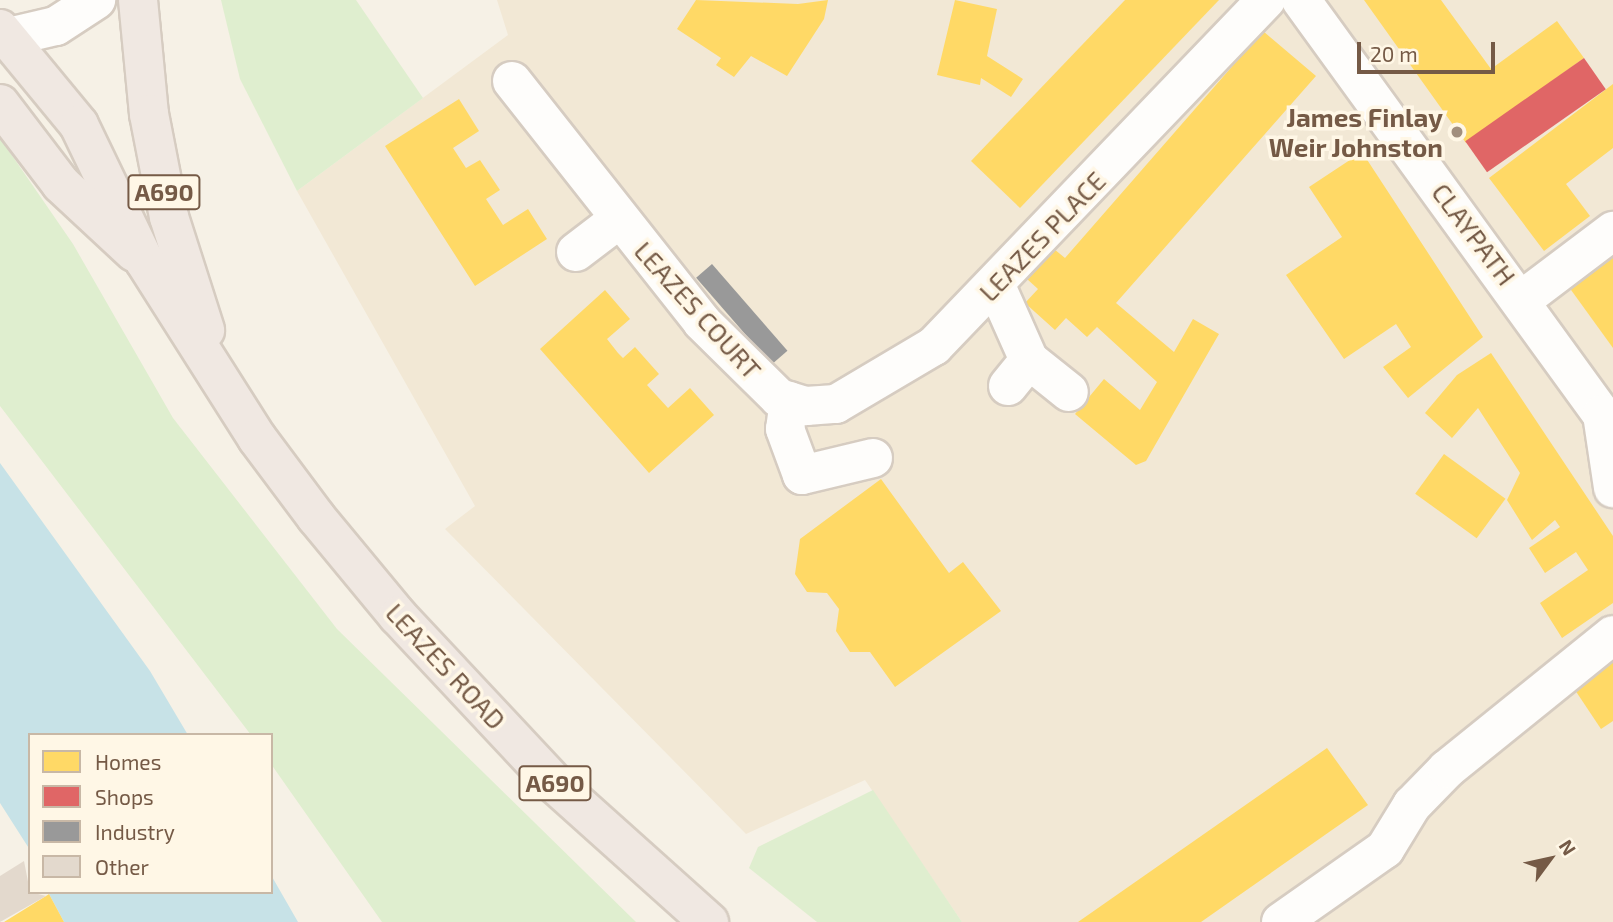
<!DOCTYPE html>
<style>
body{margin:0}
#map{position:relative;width:1613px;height:922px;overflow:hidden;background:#f6f1e6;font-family:"Exo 2",sans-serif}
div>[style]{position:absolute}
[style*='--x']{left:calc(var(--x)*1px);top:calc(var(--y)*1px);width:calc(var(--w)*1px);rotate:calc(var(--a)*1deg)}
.residential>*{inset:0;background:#f2e8d5}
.green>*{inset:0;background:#dfeecf}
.water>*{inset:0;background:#c7e2e7}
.homes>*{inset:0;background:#ffd966;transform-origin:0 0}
.shops>*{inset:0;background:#e06666;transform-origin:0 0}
.industry>*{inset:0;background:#999;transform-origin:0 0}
.building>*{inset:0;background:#e3d9cd}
.roads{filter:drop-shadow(2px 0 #d6ccc1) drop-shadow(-2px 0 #d6ccc1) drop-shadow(0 2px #d6ccc1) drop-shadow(0 -2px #d6ccc1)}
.minor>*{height:38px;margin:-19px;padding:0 19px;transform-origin:19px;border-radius:19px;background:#fefdfb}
.highway>*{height:38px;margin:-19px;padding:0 19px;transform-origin:19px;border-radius:19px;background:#f0e8e2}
.dots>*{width:19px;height:19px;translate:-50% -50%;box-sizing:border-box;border:4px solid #fff7e6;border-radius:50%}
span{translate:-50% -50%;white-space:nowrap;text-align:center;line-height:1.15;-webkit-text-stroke:7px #fff7e6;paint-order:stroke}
.shield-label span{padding:2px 5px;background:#fff7e6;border:2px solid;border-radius:5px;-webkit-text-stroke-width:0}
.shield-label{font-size:24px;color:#755a46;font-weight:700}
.poi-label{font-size:26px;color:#755a46;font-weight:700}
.right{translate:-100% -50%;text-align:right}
.street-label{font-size:26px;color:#755a46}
.legend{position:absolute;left:28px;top:733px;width:245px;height:161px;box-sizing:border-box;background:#fff7e6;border:2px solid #c8b8a6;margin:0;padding:9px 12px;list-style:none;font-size:21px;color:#755a46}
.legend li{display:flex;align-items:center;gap:14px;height:35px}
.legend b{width:35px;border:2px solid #c8b8a6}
.north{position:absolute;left:1515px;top:824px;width:70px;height:70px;-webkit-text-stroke:5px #fff7e6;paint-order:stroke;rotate:57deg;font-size:19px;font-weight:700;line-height:28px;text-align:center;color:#755a46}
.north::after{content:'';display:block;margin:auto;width:24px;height:32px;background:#755a46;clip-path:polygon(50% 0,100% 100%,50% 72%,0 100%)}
.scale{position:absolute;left:1357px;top:42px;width:138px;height:32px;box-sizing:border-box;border:4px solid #755a46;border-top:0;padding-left:9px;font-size:21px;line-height:24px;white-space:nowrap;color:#755a46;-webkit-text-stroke:5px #fff7e6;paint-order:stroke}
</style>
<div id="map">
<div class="residential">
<i style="clip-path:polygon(497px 0,1613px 0,1613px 922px,962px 922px,865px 780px,746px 834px,445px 529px,475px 506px,297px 191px,508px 35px)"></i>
</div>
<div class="green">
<i style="clip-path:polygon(221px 0,356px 0,423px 98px,297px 191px,240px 79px)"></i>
<i style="clip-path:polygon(0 138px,73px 244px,173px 418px,337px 629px,636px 922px,382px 922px,271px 764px,271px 735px,251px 735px,0 406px)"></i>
<i style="clip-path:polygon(873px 790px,962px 922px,817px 922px,749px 868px,758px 847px)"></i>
</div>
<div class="water">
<i style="clip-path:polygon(0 463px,150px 671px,188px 735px,30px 735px,30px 850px,0 803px)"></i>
<i style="clip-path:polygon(271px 875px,298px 922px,64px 922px,49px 894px,271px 892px)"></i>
</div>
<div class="homes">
<i style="clip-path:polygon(696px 0,798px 4px,828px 0,824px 19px,787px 76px,751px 56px,734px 77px,716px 65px,721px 58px,677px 29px)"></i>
<i style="clip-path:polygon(955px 0,997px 9px,987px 56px,1023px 79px,1011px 97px,981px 78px,980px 85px,937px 75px)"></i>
<i style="clip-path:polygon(1125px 0,1219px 0,1020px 208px,971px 161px)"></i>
<i style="clip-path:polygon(1364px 0,1441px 0,1491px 69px,1557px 21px,1584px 58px,1466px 143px)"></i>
<i style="clip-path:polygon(1263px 31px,1316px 76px,1116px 303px,1174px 352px,1193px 319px,1219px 334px,1146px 461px,1136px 465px,1075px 414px,1104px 379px,1140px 410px,1157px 382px,1097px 327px,1087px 337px,1066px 318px,1055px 330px,1025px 303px,1038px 289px,1027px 279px,1054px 249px,1065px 258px)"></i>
<i style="clip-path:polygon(1613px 84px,1613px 148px,1566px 184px,1590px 216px,1544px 251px,1489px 178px)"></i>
<i style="clip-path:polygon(459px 99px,479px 131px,453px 148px,466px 168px,480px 160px,500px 190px,486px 199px,503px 225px,528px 209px,547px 239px,475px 286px,385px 146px)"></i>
<i style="clip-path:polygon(1362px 152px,1483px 337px,1408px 398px,1383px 367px,1411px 347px,1396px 324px,1344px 359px,1286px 275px,1342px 237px,1309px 187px)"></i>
<i style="clip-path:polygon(1613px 249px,1613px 348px,1566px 283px)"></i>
<i style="clip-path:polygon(605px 290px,630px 319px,607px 339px,618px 353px,623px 358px,635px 347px,659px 374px,647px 385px,668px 408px,690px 388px,714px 415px,649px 473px,540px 349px)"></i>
<i style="clip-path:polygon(1491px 353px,1613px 536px,1613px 603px,1562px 638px,1540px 603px,1588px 570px,1576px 552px,1545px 573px,1529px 548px,1560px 527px,1555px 520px,1532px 540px,1507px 500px,1520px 473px,1478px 408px,1452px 438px,1425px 413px,1457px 375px)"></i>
<i style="left:1444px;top:454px;width:76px;height:49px;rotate:36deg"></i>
<i style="clip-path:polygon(881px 479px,949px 573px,963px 562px,1001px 611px,895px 687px,870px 652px,850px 652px,836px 631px,839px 609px,827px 593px,807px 592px,795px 574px,800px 539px)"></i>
<i style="clip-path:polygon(1613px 656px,1613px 721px,1601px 729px,1571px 684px)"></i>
<i style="clip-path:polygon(1327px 748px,1368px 805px,1332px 830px,1201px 922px,1078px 922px)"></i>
<i style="clip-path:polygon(49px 894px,64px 922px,4px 922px,46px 896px)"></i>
</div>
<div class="shops">
<i style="left:1584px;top:58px;width:38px;height:145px;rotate:55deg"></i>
</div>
<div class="industry">
<i style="left:712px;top:264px;width:115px;height:21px;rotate:49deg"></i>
</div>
<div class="building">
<i style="clip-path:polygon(24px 861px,30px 892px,46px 896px,0 922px,0 876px)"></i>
</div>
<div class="roads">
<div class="minor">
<i style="--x:1301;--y:0;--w:531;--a:54.04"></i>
<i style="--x:0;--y:39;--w:57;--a:-13.1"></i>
<i style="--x:56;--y:26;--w:48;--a:-33"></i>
<i style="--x:512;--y:81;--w:307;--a:51.7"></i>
<i style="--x:702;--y:322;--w:108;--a:44.6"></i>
<i style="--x:779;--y:398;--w:28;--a:17"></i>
<i style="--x:806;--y:406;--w:30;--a:-4"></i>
<i style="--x:836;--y:404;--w:114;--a:-30.6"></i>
<i style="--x:934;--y:346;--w:480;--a:-46.2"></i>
<i style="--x:576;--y:252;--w:53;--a:-37.3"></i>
<i style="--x:996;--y:286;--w:81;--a:66"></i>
<i style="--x:1029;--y:360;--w:51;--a:38.7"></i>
<i style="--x:1523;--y:299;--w:113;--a:-37.1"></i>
<i style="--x:1008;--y:386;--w:33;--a:-51"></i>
<i style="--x:789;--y:401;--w:28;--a:98"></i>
<i style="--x:785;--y:429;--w:49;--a:69.7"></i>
<i style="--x:802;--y:475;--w:73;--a:-13.5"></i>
<i style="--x:1602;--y:414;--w:75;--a:81.5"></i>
<i style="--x:1281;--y:922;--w:127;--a:-35.1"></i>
<i style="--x:1385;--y:849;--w:52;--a:-58.5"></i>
<i style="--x:1412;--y:805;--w:50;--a:-45.8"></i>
<i style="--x:1447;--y:769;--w:213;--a:-38.9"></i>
</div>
<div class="highway">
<i style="--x:138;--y:0;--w:115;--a:84.5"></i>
<i style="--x:149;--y:114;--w:105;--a:79"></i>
<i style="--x:169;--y:217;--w:119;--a:72.3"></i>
<i style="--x:0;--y:29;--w:124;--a:50.5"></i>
<i style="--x:79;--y:125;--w:150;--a:64.3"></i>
<i style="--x:144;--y:260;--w:211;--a:57.6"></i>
<i style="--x:257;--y:438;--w:99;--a:53.2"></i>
<i style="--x:316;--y:517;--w:129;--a:50.4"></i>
<i style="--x:398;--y:616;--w:230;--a:46.9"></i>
<i style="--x:555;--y:784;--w:207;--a:41.9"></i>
<i style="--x:0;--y:104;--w:101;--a:52.7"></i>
<i style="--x:61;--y:184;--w:100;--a:43"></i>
</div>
</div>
<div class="dots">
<i style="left:1457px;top:132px;background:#a28f7e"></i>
</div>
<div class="shield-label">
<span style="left:164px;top:192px">A690</span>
<span style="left:555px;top:783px">A690</span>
</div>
<div class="poi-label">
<span class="right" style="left:1443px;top:132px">James Finlay<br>Weir Johnston</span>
</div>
<div class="street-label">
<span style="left:1474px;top:234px;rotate:53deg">CLAYPATH</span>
<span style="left:1042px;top:236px;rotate:-46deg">LEAZES PLACE</span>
<span style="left:698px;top:310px;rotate:48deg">LEAZES COURT</span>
<span style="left:446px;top:666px;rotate:47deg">LEAZES ROAD</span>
</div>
<ul class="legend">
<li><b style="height:19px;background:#ffd966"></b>Homes</li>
<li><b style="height:19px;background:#e06666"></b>Shops</li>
<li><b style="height:19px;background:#999"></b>Industry</li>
<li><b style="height:19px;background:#e3d9cd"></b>Other</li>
</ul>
<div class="north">N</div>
<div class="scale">20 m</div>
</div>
